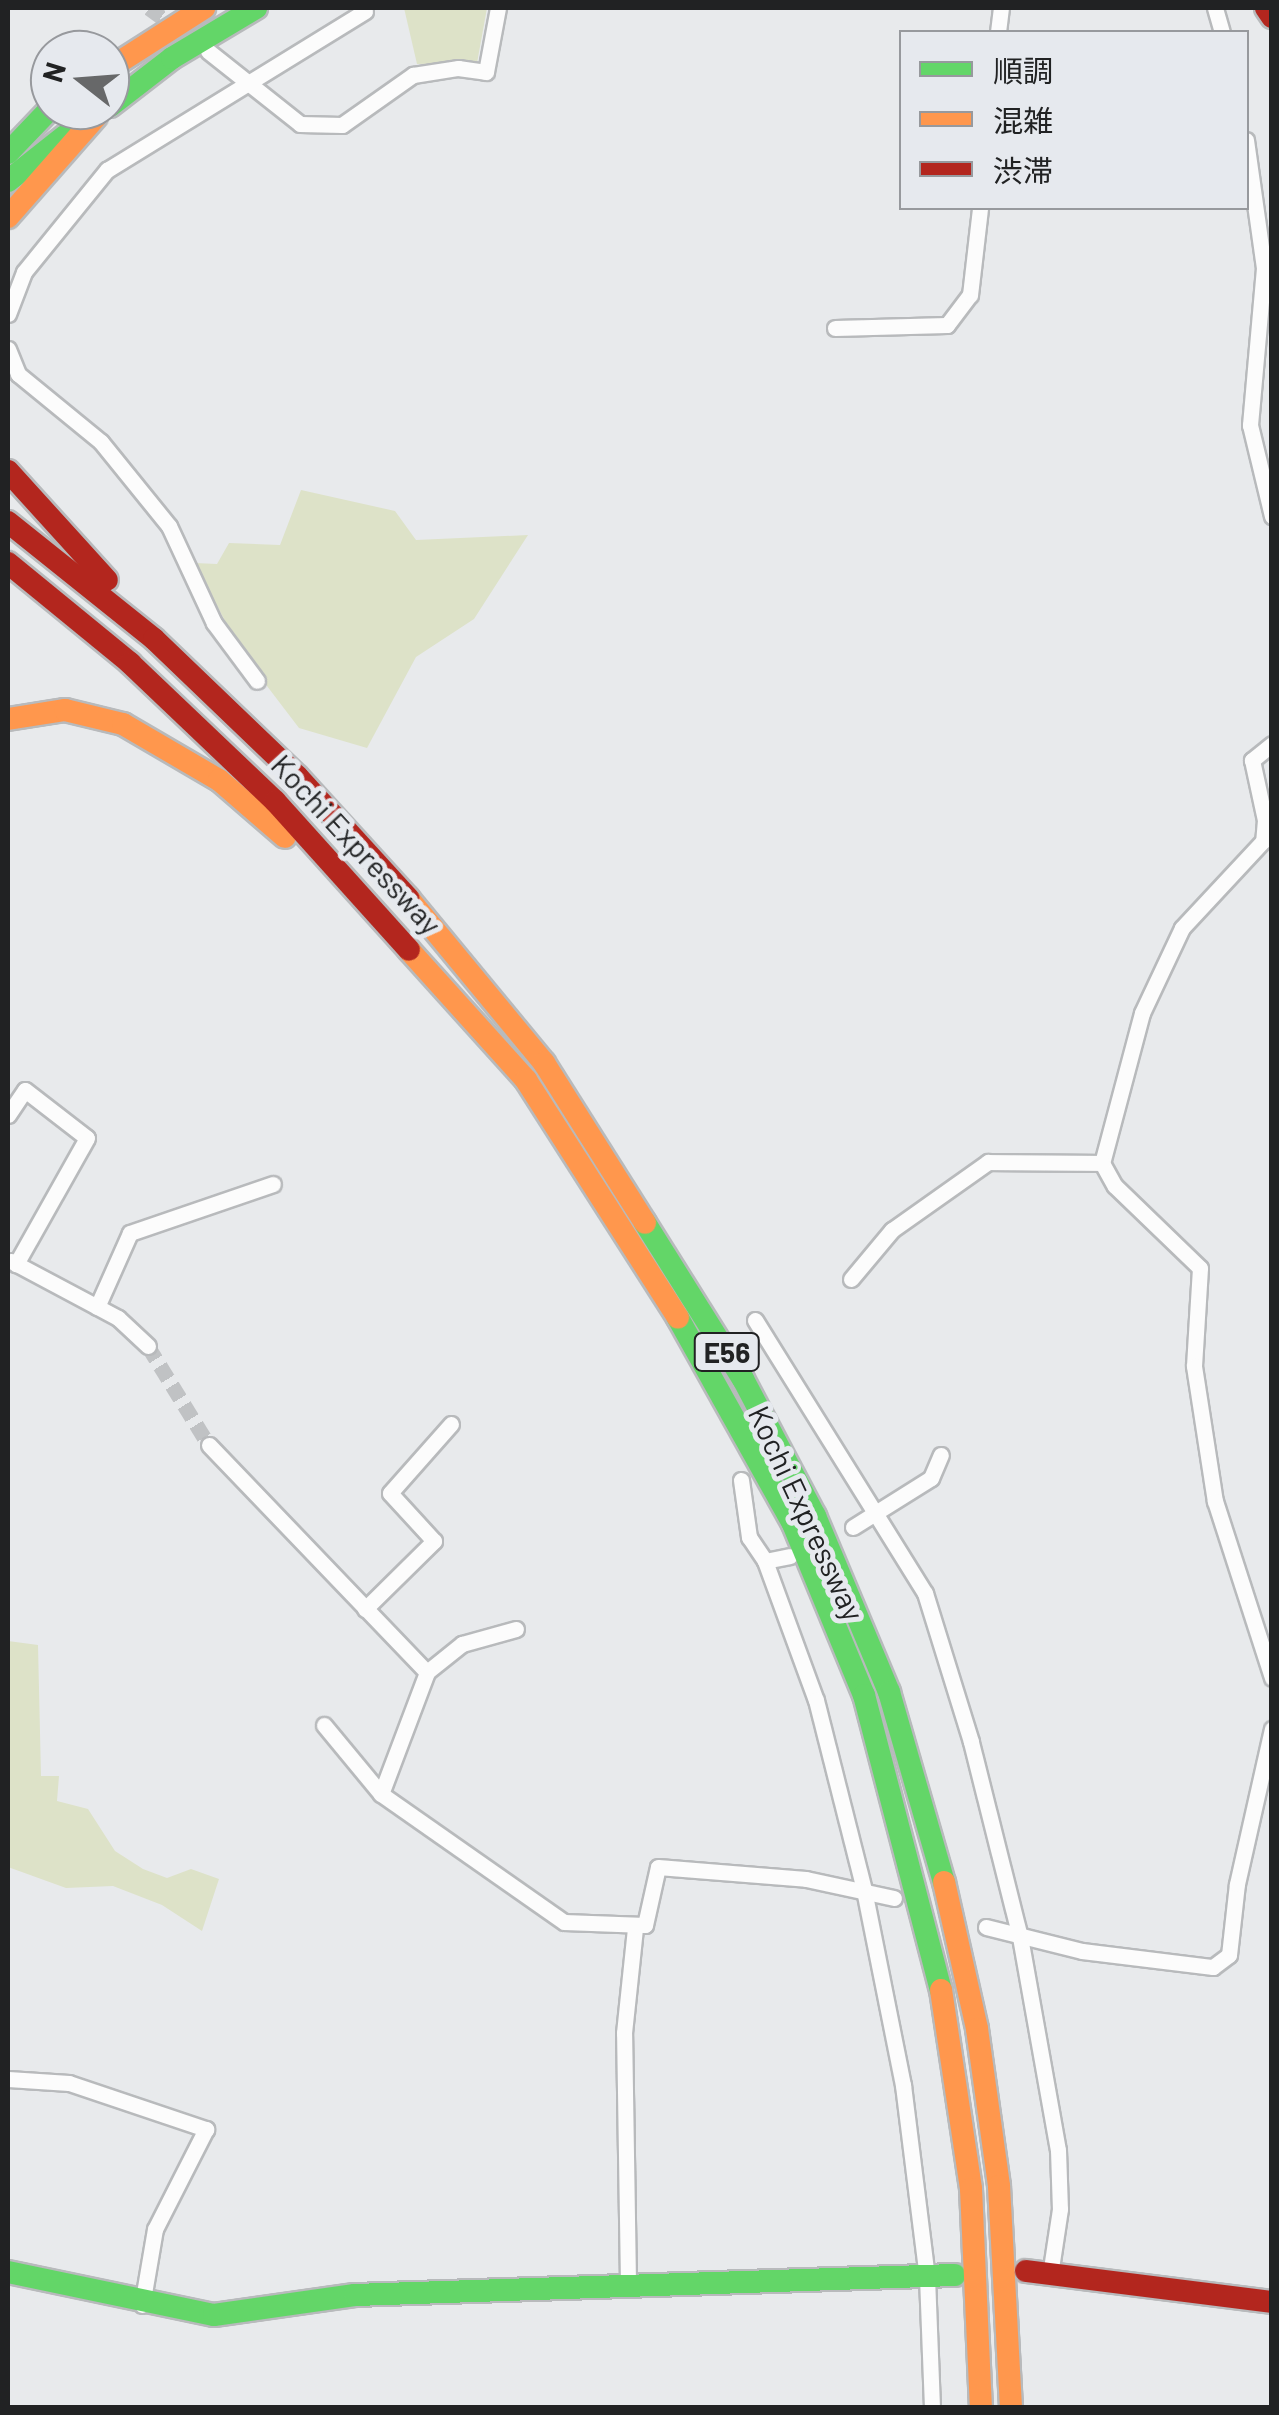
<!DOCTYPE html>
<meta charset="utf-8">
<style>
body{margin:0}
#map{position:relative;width:1279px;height:2415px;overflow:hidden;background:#e8eaec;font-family:Barlow,"Noto Sans JP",sans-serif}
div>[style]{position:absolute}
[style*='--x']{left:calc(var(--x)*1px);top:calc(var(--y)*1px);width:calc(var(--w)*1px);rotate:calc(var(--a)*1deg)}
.green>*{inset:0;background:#dde2c8}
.street-tunnel>*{height:15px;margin-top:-7.5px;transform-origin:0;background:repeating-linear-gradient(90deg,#c0c2c4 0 15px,transparent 0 23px)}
.roads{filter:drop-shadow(2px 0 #b8babc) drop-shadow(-2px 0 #b8babc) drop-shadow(0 2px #b8babc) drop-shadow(0 -2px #b8babc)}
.street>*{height:15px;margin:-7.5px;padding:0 7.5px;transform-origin:7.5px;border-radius:7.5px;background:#fcfcfc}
.fast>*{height:22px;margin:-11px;padding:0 11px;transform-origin:11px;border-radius:11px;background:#63d668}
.slow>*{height:22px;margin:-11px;padding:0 11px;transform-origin:11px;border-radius:11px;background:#ff974d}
.jam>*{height:22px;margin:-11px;padding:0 11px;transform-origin:11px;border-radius:11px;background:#b3261e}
span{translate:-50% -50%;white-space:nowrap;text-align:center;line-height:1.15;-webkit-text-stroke:10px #e6e9ee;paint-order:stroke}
.shield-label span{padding:2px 8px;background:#e6e9ee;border:2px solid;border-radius:8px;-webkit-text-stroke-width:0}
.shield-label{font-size:28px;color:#212223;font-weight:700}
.street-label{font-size:30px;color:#212223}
.frame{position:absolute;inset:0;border:10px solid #212223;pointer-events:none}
.legend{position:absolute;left:899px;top:30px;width:350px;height:180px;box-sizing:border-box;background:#e6e9ee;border:2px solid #97999d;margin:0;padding:12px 18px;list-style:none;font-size:30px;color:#212223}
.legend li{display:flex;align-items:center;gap:20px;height:50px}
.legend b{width:50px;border:2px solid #97999d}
.north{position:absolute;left:30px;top:30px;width:100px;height:100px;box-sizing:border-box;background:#e6e9ee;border:2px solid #97999d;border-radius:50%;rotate:287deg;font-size:28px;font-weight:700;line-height:40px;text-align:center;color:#212223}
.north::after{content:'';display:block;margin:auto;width:35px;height:45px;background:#676869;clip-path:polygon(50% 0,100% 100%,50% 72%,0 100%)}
</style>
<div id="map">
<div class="green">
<i style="clip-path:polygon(404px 8px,487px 8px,477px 63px,417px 64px)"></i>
<i style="clip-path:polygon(301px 490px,395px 511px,416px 540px,528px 535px,474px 619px,416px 657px,367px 748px,299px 728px,241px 652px,195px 563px,217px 564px,229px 543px,280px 545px)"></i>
<i style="clip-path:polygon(8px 1641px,38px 1645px,41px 1776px,59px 1776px,57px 1801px,88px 1809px,115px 1851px,143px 1869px,167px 1878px,191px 1869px,219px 1879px,202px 1931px,162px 1905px,113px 1886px,66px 1888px,8px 1867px)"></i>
</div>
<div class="street-tunnel">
<i style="--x:149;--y:8;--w:36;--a:36"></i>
<i style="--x:148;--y:1346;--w:116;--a:58.4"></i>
</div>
<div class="roads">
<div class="street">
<i style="--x:1215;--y:8;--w:25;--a:74"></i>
<i style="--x:998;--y:32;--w:24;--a:-83"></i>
<i style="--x:208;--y:51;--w:117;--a:38.4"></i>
<i style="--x:300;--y:124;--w:42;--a:1.4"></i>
<i style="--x:342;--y:125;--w:87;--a:-35.2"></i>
<i style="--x:413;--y:75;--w:46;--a:-8.8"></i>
<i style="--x:458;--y:68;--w:28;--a:8"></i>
<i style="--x:486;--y:72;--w:65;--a:-79.4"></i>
<i style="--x:1246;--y:140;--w:129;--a:82"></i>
<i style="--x:1264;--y:268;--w:158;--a:95.1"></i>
<i style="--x:1250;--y:425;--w:94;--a:76.4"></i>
<i style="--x:8;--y:314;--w:45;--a:-69.1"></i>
<i style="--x:24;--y:272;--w:132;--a:-50.9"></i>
<i style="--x:107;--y:170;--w:303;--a:-31.6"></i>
<i style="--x:835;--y:328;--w:112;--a:-1.5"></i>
<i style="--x:947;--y:325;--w:38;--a:-53"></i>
<i style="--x:970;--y:295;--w:88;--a:-83.4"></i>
<i style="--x:8;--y:349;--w:27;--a:68"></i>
<i style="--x:18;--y:374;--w:107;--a:39.3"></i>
<i style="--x:101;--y:442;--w:108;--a:51"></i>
<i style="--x:169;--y:526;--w:107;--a:65.1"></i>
<i style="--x:214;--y:623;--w:72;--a:53.4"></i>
<i style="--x:1272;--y:744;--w:26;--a:141"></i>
<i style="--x:1252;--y:760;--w:61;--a:77.8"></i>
<i style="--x:1265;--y:820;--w:21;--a:95"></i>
<i style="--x:1263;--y:841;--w:119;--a:133"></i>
<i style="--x:1182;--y:928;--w:94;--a:115.2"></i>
<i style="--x:1142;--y:1013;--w:155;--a:104.9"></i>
<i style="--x:1102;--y:1163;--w:26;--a:61"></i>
<i style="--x:1115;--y:1186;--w:118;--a:44"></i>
<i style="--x:1200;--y:1268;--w:98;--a:93.5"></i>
<i style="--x:1194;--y:1366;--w:137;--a:81.2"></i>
<i style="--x:1215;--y:1501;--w:186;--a:72.1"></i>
<i style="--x:8;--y:1115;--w:30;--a:-56"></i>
<i style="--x:25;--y:1090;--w:78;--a:37.7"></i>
<i style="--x:87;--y:1138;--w:145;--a:119.4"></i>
<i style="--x:11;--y:1261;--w:121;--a:28"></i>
<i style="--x:118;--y:1318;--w:41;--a:43"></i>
<i style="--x:851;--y:1279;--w:64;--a:-50.1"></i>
<i style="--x:892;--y:1230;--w:118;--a:-35.3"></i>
<i style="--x:988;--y:1162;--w:114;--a:0.5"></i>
<i style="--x:97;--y:1307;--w:81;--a:-66"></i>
<i style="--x:130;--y:1233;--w:151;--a:-18.9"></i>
<i style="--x:755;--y:1320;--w:322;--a:58.1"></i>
<i style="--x:925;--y:1593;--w:156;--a:72.8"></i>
<i style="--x:971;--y:1742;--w:201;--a:75.9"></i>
<i style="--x:1020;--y:1937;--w:216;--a:79.9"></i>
<i style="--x:1058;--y:2150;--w:59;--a:88.1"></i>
<i style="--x:1060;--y:2209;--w:67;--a:98.6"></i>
<i style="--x:209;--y:1445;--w:315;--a:46.2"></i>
<i style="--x:741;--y:1480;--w:58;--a:82"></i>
<i style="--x:749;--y:1537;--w:29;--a:56"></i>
<i style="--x:765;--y:1561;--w:148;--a:69.9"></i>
<i style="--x:816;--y:1700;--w:196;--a:75.8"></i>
<i style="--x:864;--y:1890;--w:199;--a:78.7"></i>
<i style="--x:903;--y:2085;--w:193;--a:82.9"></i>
<i style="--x:927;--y:2277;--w:131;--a:87.8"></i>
<i style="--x:853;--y:1527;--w:92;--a:-32.1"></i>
<i style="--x:931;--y:1478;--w:25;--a:-67"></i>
<i style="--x:765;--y:1561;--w:25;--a:-11"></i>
<i style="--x:365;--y:1609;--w:97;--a:-44.6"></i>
<i style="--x:434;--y:1541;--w:65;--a:-132.5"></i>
<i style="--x:390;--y:1493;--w:92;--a:-48.5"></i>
<i style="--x:324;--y:1725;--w:89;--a:50.4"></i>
<i style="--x:381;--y:1794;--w:223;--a:35"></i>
<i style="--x:564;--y:1922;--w:81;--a:2.1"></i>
<i style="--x:645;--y:1925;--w:59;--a:-77.4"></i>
<i style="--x:658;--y:1867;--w:148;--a:4.6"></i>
<i style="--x:806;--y:1879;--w:90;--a:12.2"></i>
<i style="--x:381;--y:1794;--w:130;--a:-69.3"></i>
<i style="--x:427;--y:1672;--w:45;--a:-38.7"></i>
<i style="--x:462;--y:1644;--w:56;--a:-15.5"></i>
<i style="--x:986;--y:1927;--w:99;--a:14"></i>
<i style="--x:1082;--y:1951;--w:132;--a:7"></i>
<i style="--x:1213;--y:1967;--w:20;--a:-37"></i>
<i style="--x:1229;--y:1955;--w:71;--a:-83.6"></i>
<i style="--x:1237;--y:1884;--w:159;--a:-77.3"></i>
<i style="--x:8;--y:2079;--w:61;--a:3.8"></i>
<i style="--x:69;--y:2083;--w:145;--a:18.6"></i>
<i style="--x:206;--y:2129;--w:112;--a:117"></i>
<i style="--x:155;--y:2229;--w:77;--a:99.7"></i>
<i style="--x:628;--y:2282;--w:249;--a:-90.9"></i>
<i style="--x:624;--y:2033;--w:105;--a:-84"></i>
</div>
<div class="fast">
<i style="--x:110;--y:106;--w:78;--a:-37.7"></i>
<i style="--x:172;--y:58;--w:98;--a:-30.8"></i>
<i style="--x:8;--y:153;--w:61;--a:-46.3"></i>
<i style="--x:8;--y:181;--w:73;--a:-38.3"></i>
<i style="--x:645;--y:1223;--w:184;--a:57.9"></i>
<i style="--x:743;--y:1379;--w:155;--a:62.3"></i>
<i style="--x:815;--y:1516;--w:191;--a:67.2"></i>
<i style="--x:889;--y:1692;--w:198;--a:73.9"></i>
<i style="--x:678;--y:1318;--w:236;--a:60.8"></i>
<i style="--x:793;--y:1524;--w:185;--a:67.5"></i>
<i style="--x:864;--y:1695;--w:305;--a:75.4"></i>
<i style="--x:8;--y:2272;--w:210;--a:11.8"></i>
<i style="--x:214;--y:2315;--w:142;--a:-8.1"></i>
<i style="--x:355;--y:2295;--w:600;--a:-1.91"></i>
</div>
<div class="slow">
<i style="--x:110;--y:68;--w:112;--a:-32.6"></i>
<i style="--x:8;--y:217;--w:133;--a:-48.7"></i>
<i style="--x:8;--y:719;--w:58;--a:-9"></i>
<i style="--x:65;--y:710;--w:60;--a:13.6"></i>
<i style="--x:123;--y:724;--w:111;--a:30.3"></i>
<i style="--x:219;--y:780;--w:87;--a:40.8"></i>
<i style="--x:408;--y:898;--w:214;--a:50.5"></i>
<i style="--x:544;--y:1063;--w:189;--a:57.7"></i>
<i style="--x:409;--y:950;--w:175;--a:48"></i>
<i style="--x:526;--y:1080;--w:282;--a:57.4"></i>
<i style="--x:944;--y:1882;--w:151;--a:77.3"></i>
<i style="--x:977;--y:2029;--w:159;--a:82"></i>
<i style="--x:999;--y:2186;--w:222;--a:86.9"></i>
<i style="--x:941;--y:1990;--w:201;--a:81.4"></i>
<i style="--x:971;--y:2189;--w:219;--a:87.4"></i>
</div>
<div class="jam">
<i style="--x:1266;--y:8;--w:11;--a:56"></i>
<i style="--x:8;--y:471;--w:147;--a:47.8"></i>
<i style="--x:8;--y:522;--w:187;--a:38.7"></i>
<i style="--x:154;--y:639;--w:199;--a:43.8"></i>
<i style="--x:298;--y:777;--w:164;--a:47.7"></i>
<i style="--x:8;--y:563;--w:158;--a:39.3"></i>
<i style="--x:130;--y:663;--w:200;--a:43.6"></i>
<i style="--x:275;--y:801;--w:200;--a:48"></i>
<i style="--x:1026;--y:2271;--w:248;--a:7.2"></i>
</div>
</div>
<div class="shield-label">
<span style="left:727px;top:1352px">E56</span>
</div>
<div class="street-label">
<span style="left:357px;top:844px;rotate:47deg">Kochi Expressway</span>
<span style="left:807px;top:1513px;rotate:65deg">Kochi Expressway</span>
</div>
<div class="frame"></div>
<ul class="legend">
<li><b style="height:12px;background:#63d668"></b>順調</li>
<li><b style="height:12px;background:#ff974d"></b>混雑</li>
<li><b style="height:12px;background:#b3261e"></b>渋滞</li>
</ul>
<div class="north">N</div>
</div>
